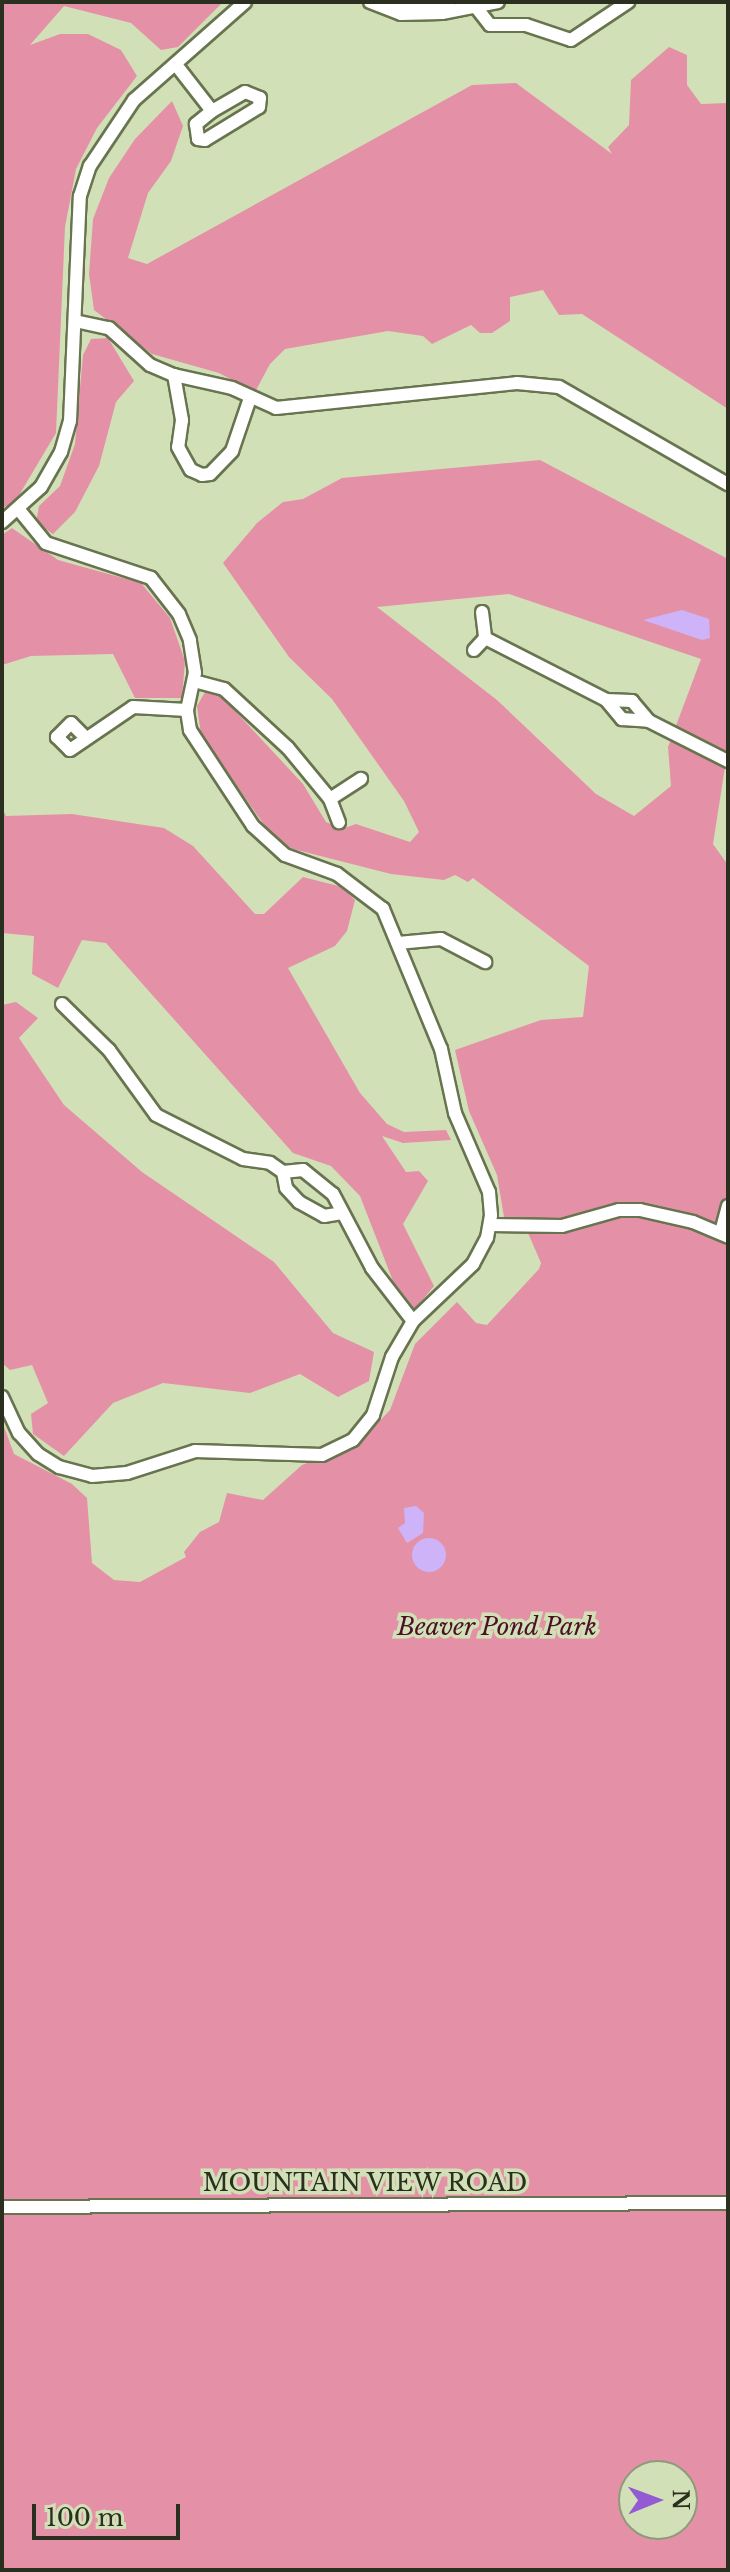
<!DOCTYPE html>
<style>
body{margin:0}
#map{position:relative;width:730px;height:2572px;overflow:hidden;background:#d2e0b7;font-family:"Libre Baskerville",serif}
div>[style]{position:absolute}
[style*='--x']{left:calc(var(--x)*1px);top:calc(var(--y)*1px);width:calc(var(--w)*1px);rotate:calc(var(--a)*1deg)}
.green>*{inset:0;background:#e491a7}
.water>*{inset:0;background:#ceb3f8}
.round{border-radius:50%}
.roads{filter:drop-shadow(2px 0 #68744f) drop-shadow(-2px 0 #68744f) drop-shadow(0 2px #68744f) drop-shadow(0 -2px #68744f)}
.minor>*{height:12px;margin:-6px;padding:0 6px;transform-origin:6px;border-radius:6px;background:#fff}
span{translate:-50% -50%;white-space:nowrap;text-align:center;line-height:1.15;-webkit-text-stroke:7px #d2e0b7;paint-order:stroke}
.park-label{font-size:24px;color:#4c0f26;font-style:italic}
.street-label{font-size:24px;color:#2a2f20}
.frame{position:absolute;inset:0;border:4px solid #2a2f20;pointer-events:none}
.north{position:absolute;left:618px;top:2460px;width:80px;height:80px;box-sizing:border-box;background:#d2e0b7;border:2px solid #8f997b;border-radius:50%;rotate:89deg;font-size:22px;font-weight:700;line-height:32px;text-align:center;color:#2a2f20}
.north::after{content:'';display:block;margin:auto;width:28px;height:36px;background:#925bd4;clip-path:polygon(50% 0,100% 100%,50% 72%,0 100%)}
.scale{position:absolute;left:32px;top:2504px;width:148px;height:36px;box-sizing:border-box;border:4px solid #2a2f20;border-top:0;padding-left:10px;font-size:24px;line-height:28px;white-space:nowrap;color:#2a2f20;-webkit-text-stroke:6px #d2e0b7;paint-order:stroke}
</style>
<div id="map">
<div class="green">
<i style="clip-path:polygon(2px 2px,223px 2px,178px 47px,161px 50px,131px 23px,64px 6px,30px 45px,60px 34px,88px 34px,121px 50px,137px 76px,97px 128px,76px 169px,65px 227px,56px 433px,15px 502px,2px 508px)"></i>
<i style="clip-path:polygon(669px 47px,687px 55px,687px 85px,701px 104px,728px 103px,728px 409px,582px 314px,559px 315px,543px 290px,510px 297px,510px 321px,492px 333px,480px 333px,471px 325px,432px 344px,423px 336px,388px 331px,285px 349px,270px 364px,255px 392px,219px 373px,152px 354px,94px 310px,89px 274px,93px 219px,109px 178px,135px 139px,172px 101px,183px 126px,171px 161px,148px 193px,128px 258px,147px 264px,472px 85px,516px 83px,612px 154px,608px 147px,629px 125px,631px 80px)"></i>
<i style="clip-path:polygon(108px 338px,134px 381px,116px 402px,99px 466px,75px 512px,53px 534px,36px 523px,39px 506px,60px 486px,75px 444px,83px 355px,91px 339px)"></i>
<i style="clip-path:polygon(evenodd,540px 460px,728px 559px,728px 748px,713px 844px,728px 865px,728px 2570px,2px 2570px,2px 1421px,14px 1454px,72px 1484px,87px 1498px,92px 1563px,114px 1580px,140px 1582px,186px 1557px,184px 1552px,200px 1532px,219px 1522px,227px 1493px,263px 1500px,302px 1465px,359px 1443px,390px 1410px,415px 1344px,457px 1302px,476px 1323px,487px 1325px,539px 1269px,541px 1263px,525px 1226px,505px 1223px,497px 1175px,469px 1111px,455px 1050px,541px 1020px,583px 1017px,589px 966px,473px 878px,468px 882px,455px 875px,444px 880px,391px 874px,293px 849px,272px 836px,201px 735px,197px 706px,208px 687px,225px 700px,303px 784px,326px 822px,342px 829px,356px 824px,410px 842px,419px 832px,404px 801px,332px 699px,289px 657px,223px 563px,257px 523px,283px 502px,303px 499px,342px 478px,540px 460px,509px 594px,701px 659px,668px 747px,671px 786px,634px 816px,596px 794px,497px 700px,377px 607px,509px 594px,540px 460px,634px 2476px,682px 2476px,682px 2524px,634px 2524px,634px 2476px)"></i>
<i style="clip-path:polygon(12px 528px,58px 560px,141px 583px,170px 618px,185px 661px,182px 698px,135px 698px,113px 654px,31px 656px,2px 665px,2px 535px)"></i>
<i style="clip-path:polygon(2px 808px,6px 816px,72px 814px,164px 828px,193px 846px,255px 914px,264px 914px,303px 877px,342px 887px,355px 900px,347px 931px,335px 946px,288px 968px,360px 1093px,387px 1124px,404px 1132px,446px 1130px,451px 1140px,403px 1143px,382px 1136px,406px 1172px,419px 1171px,428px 1181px,403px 1224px,434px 1286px,415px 1309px,393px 1281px,360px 1196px,331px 1166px,293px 1153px,106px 943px,82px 940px,58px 988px,32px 974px,34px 936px,2px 933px)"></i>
<i style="clip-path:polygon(16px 1002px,38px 1018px,19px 1038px,64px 1105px,142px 1172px,274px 1262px,333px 1333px,374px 1352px,369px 1381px,338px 1397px,300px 1374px,250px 1393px,163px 1383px,113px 1403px,64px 1456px,33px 1434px,31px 1414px,48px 1403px,32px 1365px,10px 1370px,2px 1363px,2px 1005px)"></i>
</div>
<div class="water">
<i style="clip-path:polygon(682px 610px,709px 619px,710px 638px,702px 640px,643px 620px)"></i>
<i style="clip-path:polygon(416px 1506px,424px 1513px,423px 1533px,407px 1543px,398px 1528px,405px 1523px,404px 1508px)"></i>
<i class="round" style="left:412px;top:1538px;width:34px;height:34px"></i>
</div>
<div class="roads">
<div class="minor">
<i style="--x:370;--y:2;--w:33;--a:21"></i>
<i style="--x:401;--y:14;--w:41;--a:-1.4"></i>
<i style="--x:442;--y:13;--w:57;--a:-11.1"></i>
<i style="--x:472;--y:2;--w:29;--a:52"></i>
<i style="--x:490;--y:25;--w:36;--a:0"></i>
<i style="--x:526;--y:25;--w:47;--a:18.4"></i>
<i style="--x:571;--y:40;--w:69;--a:-33.7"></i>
<i style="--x:386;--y:7;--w:64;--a:-4.5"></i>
<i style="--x:177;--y:66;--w:57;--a:52.1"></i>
<i style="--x:212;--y:111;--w:21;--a:141"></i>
<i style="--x:196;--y:124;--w:15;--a:82"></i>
<i style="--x:198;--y:139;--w:7;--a:8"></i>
<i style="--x:205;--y:140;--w:63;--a:-31.4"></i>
<i style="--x:259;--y:107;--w:9;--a:-84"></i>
<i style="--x:260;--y:98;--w:16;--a:-158"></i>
<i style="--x:245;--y:92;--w:38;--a:150"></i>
<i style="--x:75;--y:321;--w:35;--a:12"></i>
<i style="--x:109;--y:328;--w:55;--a:42.1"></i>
<i style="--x:150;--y:365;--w:26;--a:23"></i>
<i style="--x:174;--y:375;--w:59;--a:12.6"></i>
<i style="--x:232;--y:388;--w:48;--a:24.4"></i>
<i style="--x:276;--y:408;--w:242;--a:-5.9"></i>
<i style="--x:517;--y:383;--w:42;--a:5.4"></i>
<i style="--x:559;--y:387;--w:195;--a:29.9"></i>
<i style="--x:174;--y:375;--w:46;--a:79.9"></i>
<i style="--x:182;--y:420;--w:27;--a:98"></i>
<i style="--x:178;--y:447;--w:26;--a:61"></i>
<i style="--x:191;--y:470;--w:12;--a:24"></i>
<i style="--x:202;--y:475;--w:8;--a:-7"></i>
<i style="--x:210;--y:474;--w:32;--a:-46"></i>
<i style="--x:232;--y:451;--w:56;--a:-71.2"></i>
<i style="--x:2;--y:522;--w:52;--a:-41.9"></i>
<i style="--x:41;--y:487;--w:40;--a:-60.3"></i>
<i style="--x:61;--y:452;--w:32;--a:-74"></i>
<i style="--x:70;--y:421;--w:225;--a:-87.5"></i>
<i style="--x:80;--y:196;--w:32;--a:-72"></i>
<i style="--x:90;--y:166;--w:79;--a:-56.3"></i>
<i style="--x:134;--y:100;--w:148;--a:-41.4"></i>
<i style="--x:482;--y:612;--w:26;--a:83"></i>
<i style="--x:485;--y:638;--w:136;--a:27.1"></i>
<i style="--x:606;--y:700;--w:25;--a:50"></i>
<i style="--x:622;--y:719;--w:27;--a:4"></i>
<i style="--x:474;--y:650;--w:16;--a:-47"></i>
<i style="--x:194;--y:681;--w:31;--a:15"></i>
<i style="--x:224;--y:689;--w:87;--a:42.7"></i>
<i style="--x:288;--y:748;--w:66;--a:50.5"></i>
<i style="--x:330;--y:799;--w:25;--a:69"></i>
<i style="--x:606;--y:700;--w:26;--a:2"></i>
<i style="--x:632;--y:701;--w:26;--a:50"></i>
<i style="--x:649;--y:721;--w:89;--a:26.9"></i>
<i style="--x:84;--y:736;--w:18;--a:-135"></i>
<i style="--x:71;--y:723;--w:20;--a:135"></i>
<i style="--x:57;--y:737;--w:18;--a:45"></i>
<i style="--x:70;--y:750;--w:76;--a:-34.3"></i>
<i style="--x:133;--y:707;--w:54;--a:3.2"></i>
<i style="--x:330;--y:799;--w:37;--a:-33"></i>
<i style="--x:398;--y:943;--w:43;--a:-5.3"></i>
<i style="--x:441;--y:939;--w:50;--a:27.6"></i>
<i style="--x:62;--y:1004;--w:66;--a:44.4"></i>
<i style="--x:109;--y:1050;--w:80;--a:54.1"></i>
<i style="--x:156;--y:1115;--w:97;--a:26.8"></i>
<i style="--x:243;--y:1159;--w:27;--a:8"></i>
<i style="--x:270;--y:1163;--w:16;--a:35"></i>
<i style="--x:283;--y:1172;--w:20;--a:-6"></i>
<i style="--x:303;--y:1170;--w:38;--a:39"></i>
<i style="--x:333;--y:1194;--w:84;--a:62.2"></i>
<i style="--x:372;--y:1268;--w:67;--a:52.3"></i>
<i style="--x:283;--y:1172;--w:16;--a:79"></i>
<i style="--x:286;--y:1188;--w:19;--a:47"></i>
<i style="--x:299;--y:1202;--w:29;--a:29"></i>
<i style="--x:324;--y:1216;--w:18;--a:-9"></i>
<i style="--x:490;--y:1225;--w:72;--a:0.8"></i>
<i style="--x:562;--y:1226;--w:59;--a:-15.7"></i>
<i style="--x:619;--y:1210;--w:21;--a:0"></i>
<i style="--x:640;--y:1210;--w:54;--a:12.8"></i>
<i style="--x:693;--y:1222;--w:38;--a:23"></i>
<i style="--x:721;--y:1232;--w:27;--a:-75"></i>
<i style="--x:2;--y:1397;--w:40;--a:65"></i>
<i style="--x:19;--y:1433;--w:28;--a:48"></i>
<i style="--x:38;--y:1454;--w:25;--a:32"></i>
<i style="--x:59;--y:1467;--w:34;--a:15"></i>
<i style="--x:92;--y:1476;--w:35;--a:-5"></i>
<i style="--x:127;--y:1473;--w:71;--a:-17.9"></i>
<i style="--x:195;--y:1451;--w:127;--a:1.8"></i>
<i style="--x:322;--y:1455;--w:34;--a:-26"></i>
<i style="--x:353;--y:1440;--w:32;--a:-51"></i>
<i style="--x:373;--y:1415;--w:61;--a:-71.9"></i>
<i style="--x:392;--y:1357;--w:42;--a:-59.7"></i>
<i style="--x:413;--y:1321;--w:83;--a:-43.5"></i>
<i style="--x:473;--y:1264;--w:30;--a:-62"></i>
<i style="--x:487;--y:1238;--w:23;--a:-80"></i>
<i style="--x:491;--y:1215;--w:23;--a:-95"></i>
<i style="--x:489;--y:1192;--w:86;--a:-113.3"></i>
<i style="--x:455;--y:1113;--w:66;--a:-102.3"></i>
<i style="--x:441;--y:1049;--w:152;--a:-112.5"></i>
<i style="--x:383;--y:909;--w:58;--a:-142.7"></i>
<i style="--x:337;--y:874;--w:55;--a:-159.9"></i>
<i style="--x:285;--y:855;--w:43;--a:-137.8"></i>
<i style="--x:253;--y:826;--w:115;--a:-123.3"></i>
<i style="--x:190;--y:730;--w:20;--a:-99"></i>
<i style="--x:187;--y:710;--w:38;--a:-78"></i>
<i style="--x:195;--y:673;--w:33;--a:-99"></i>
<i style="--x:190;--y:640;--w:28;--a:-113"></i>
<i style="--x:179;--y:614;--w:46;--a:-127.9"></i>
<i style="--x:151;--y:578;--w:111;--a:-161.6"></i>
<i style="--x:46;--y:543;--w:41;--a:-129.1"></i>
<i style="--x:2;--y:2207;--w:726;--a:-0.32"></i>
</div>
</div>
<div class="park-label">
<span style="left:497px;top:1627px">Beaver Pond Park</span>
</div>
<div class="street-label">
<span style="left:365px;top:2183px">MOUNTAIN VIEW ROAD</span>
</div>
<div class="frame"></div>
<div class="north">N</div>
<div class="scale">100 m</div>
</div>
